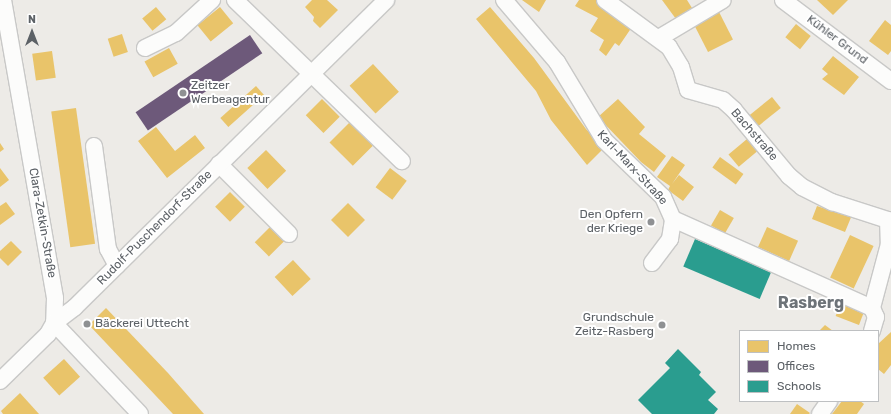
<!DOCTYPE html>
<meta charset="utf-8">
<style>
body{margin:0}
#map{position:relative;width:891px;height:414px;overflow:hidden;background:#edebe7;font-family:Rubik,sans-serif}
div>[style]{position:absolute}
[style*='--x']{left:calc(var(--x)*1px);top:calc(var(--y)*1px);width:calc(var(--w)*1px);rotate:calc(var(--a)*1deg)}
.homes>*{inset:0;background:#e9c46a;transform-origin:0 0}
.offices>*{inset:0;background:#6d597a;transform-origin:0 0}
.schools>*{inset:0;background:#2a9d8f;transform-origin:0 0}
.roads{filter:drop-shadow(1px 0 #c8c8c7) drop-shadow(-1px 0 #c8c8c7) drop-shadow(0 1px #c8c8c7) drop-shadow(0 -1px #c8c8c7)}
.minor>*{height:16px;margin:-8px;padding:0 8px;transform-origin:8px;border-radius:8px;background:#fcfcfb}
.dots>*{width:11px;height:11px;translate:-50% -50%;box-sizing:border-box;border:2px solid #fff;border-radius:50%}
span{translate:-50% -50%;white-space:nowrap;text-align:center;line-height:1.15;-webkit-text-stroke:4px #fff;paint-order:stroke}
.street-label{font-size:12px;color:#5c6166}
.poi-label{font-size:12px;color:#5c6166}
.left{translate:0 -50%;text-align:left}
.right{translate:-100% -50%;text-align:right}
.district-label{font-size:16px;color:#6d7378;font-weight:700}
.legend{position:absolute;left:739px;top:330px;width:140px;height:72px;box-sizing:border-box;background:#fff;border:1px solid #bec0c2;margin:0;padding:5px 7px;list-style:none;font-size:12px;color:#5c6166}
.legend li{display:flex;align-items:center;gap:8px;height:20px}
.legend b{width:20px;border:1px solid #bec0c2}
.north{position:absolute;left:12px;top:12px;width:40px;height:40px;-webkit-text-stroke:3px #fff;paint-order:stroke;rotate:0deg;font-size:11px;font-weight:700;line-height:16px;text-align:center;color:#5c6166}
.north::after{content:'';display:block;margin:auto;width:14px;height:18px;background:#5c6166;clip-path:polygon(50% 0,100% 100%,50% 72%,0 100%)}
</style>
<div id="map">
<div class="homes">
<i style="clip-path:polygon(312px 0,327px 0,338px 10px,320px 28px,313px 21px,314px 17px,305px 7px)"></i>
<i style="clip-path:polygon(522px 0,546px 0,539px 12px)"></i>
<i style="clip-path:polygon(579px 0,596px 0,634px 24px,619px 46px,615px 43px,606px 56px,599px 50px,604px 40px,590px 31px,598px 18px,575px 6px)"></i>
<i style="clip-path:polygon(662px 0,687px 0,692px 8px,676px 19px)"></i>
<i style="clip-path:polygon(817px 0,848px 0,833px 15px)"></i>
<i style="left:156px;top:7px;width:16px;height:18px;rotate:50deg"></i>
<i style="left:220px;top:7px;width:21px;height:29px;rotate:51deg"></i>
<i style="clip-path:polygon(490px 7px,534px 58px,586px 129px,604px 148px,587px 165px,551px 120px,536px 91px,476px 19px)"></i>
<i style="left:718px;top:10px;width:33px;height:28px;rotate:63deg"></i>
<i style="clip-path:polygon(885px 20px,891px 25px,891px 51px,888px 55px,869px 41px)"></i>
<i style="left:796px;top:24px;width:19px;height:17px;rotate:39deg"></i>
<i style="left:122px;top:34px;width:19px;height:15px;rotate:72deg"></i>
<i style="left:169px;top:48px;width:18px;height:28px;rotate:61deg"></i>
<i style="left:52px;top:51px;width:27px;height:20px;rotate:82deg"></i>
<i style="clip-path:polygon(833px 56px,859px 77px,844px 95px,822px 79px,828px 74px,822px 69px)"></i>
<i style="left:373px;top:64px;width:38px;height:32px;rotate:47deg"></i>
<i style="left:256px;top:86px;width:12px;height:48px;rotate:48deg"></i>
<i style="left:772px;top:97px;width:14px;height:29px;rotate:51deg"></i>
<i style="left:322px;top:99px;width:25px;height:23px;rotate:45deg"></i>
<i style="clip-path:polygon(618px 99px,645px 127px,639px 134px,666px 156px,654px 172px,641px 162px,598px 117px)"></i>
<i style="left:76px;top:108px;width:137px;height:25px;rotate:82deg"></i>
<i style="left:350px;top:122px;width:33px;height:29px;rotate:45deg"></i>
<i style="clip-path:polygon(156px 127px,175px 151px,195px 135px,205px 148px,167px 178px,138px 141px)"></i>
<i style="left:753px;top:134px;width:16px;height:32px;rotate:50deg"></i>
<i style="clip-path:polygon(0 143px,4px 149px,0 152px)"></i>
<i style="left:266px;top:150px;width:29px;height:26px;rotate:46deg"></i>
<i style="clip-path:polygon(672px 156px,685px 165px,672px 184px,679px 175px,694px 187px,683px 201px,668px 190px,670px 186px,657px 177px)"></i>
<i style="left:720px;top:157px;width:29px;height:13px;rotate:36deg"></i>
<i style="clip-path:polygon(0 168px,9px 180px,0 187px)"></i>
<i style="left:390px;top:168px;width:21px;height:24px;rotate:37deg"></i>
<i style="left:230px;top:192px;width:21px;height:21px;rotate:45deg"></i>
<i style="clip-path:polygon(6px 202px,15px 214px,0 225px,0 206px)"></i>
<i style="left:348px;top:203px;width:24px;height:24px;rotate:45deg"></i>
<i style="clip-path:polygon(828px 205px,852px 215px,845px 232px,812px 219px,817px 206px,826px 209px)"></i>
<i style="left:720px;top:210px;width:16px;height:18px;rotate:30deg"></i>
<i style="left:271px;top:226px;width:20px;height:23px;rotate:45deg"></i>
<i style="left:767px;top:227px;width:34px;height:22px;rotate:24deg"></i>
<i style="left:850px;top:235px;width:26px;height:47px;rotate:25deg"></i>
<i style="clip-path:polygon(11px 241px,22px 252px,8px 266px,0 258px,0 251px)"></i>
<i style="left:293px;top:260px;width:26px;height:25px;rotate:47deg"></i>
<i style="left:841px;top:302px;width:25px;height:15px;rotate:21deg"></i>
<i style="clip-path:polygon(106px 308px,168px 373px,204px 414px,173px 414px,89px 325px)"></i>
<i style="clip-path:polygon(825px 325px,833px 331px,819px 331px)"></i>
<i style="clip-path:polygon(891px 332px,891px 365px,884px 374px,878px 369px,878px 344px)"></i>
<i style="left:64px;top:359px;width:24px;height:28px;rotate:48deg"></i>
<i style="clip-path:polygon(20px 393px,39px 414px,3px 414px,1px 411px)"></i>
<i style="clip-path:polygon(842px 401px,860px 401px,864px 404px,857px 414px,832px 414px)"></i>
<i style="clip-path:polygon(797px 404px,810px 413px,809px 414px,790px 414px)"></i>
</div>
<div class="offices">
<i style="left:250px;top:35px;width:22px;height:138px;rotate:56deg"></i>
</div>
<div class="schools">
<i style="left:695px;top:239px;width:83px;height:30px;rotate:23deg"></i>
<i style="clip-path:polygon(678px 349px,701px 372px,699px 375px,716px 392px,708px 400px,718px 409px,714px 414px,652px 414px,638px 400px,670px 368px,665px 363px)"></i>
</div>
<div class="roads">
<div class="minor">
<i style="--x:3;--y:0;--w:303;--a:80.1"></i>
<i style="--x:55;--y:298;--w:25;--a:92"></i>
<i style="--x:235;--y:0;--w:232;--a:44"></i>
<i style="--x:504;--y:0;--w:82;--a:49.5"></i>
<i style="--x:557;--y:62;--w:91;--a:58.9"></i>
<i style="--x:604;--y:140;--w:82;--a:44"></i>
<i style="--x:663;--y:197;--w:24;--a:66"></i>
<i style="--x:673;--y:219;--w:218;--a:24.1"></i>
<i style="--x:605;--y:0;--w:79;--a:36.3"></i>
<i style="--x:669;--y:47;--w:23;--a:59"></i>
<i style="--x:681;--y:67;--w:24;--a:73"></i>
<i style="--x:688;--y:90;--w:36;--a:16"></i>
<i style="--x:723;--y:100;--w:15;--a:42"></i>
<i style="--x:734;--y:110;--w:86;--a:50.2"></i>
<i style="--x:789;--y:176;--w:17;--a:40"></i>
<i style="--x:802;--y:187;--w:34;--a:27"></i>
<i style="--x:832;--y:202;--w:59;--a:17.8"></i>
<i style="--x:888;--y:220;--w:24;--a:88"></i>
<i style="--x:889;--y:244;--w:66;--a:104.9"></i>
<i style="--x:783;--y:0;--w:135;--a:36.9"></i>
<i style="--x:659;--y:38;--w:74;--a:-30.7"></i>
<i style="--x:145;--y:48;--w:34;--a:-26"></i>
<i style="--x:176;--y:33;--w:49;--a:-42.5"></i>
<i style="--x:94;--y:146;--w:104;--a:82.3"></i>
<i style="--x:108;--y:249;--w:19;--a:62"></i>
<i style="--x:219;--y:164;--w:99;--a:45"></i>
<i style="--x:652;--y:263;--w:30;--a:-53"></i>
<i style="--x:670;--y:239;--w:20;--a:-81"></i>
<i style="--x:872;--y:308;--w:10;--a:66"></i>
<i style="--x:876;--y:317;--w:15;--a:106"></i>
<i style="--x:54;--y:323;--w:125;--a:46.6"></i>
<i style="--x:0;--y:381;--w:67;--a:-44.4"></i>
<i style="--x:48;--y:334;--w:13;--a:-61"></i>
<i style="--x:54;--y:323;--w:26;--a:-37"></i>
<i style="--x:75;--y:307;--w:437;--a:-44.6"></i>
<i style="--x:820;--y:414;--w:16;--a:-55"></i>
</div>
</div>
<div class="dots">
<i style="left:183px;top:93px;background:#8f9193"></i>
<i style="left:651px;top:222px;background:#8f9193"></i>
<i style="left:87px;top:324px;background:#8f9193"></i>
<i style="left:662px;top:325px;background:#8f9193"></i>
</div>
<div class="street-label">
<span style="left:837px;top:40px;rotate:37deg">Kühler Grund</span>
<span style="left:754px;top:135px;rotate:49deg">Bachstraße</span>
<span style="left:632px;top:168px;rotate:47deg">Karl-Marx-Straße</span>
<span style="left:42px;top:223px;rotate:80deg">Clara-Zetkin-Straße</span>
<span style="left:155px;top:228px;rotate:-45deg">Rudolf-Puschendorf-Straße</span>
</div>
<div class="poi-label">
<span class="left" style="left:191px;top:93px">Zeitzer<br>Werbeagentur</span>
<span class="right" style="left:643px;top:222px">Den Opfern<br>der Kriege</span>
<span class="right" style="left:654px;top:325px">Grundschule<br>Zeitz-Rasberg</span>
<span class="left" style="left:95px;top:324px">Bäckerei Uttecht</span>
</div>
<div class="district-label">
<span style="left:811px;top:303px">Rasberg</span>
</div>
<ul class="legend">
<li><b style="height:11px;background:#e9c46a"></b>Homes</li>
<li><b style="height:11px;background:#6d597a"></b>Offices</li>
<li><b style="height:11px;background:#2a9d8f"></b>Schools</li>
</ul>
<div class="north">N</div>
</div>
